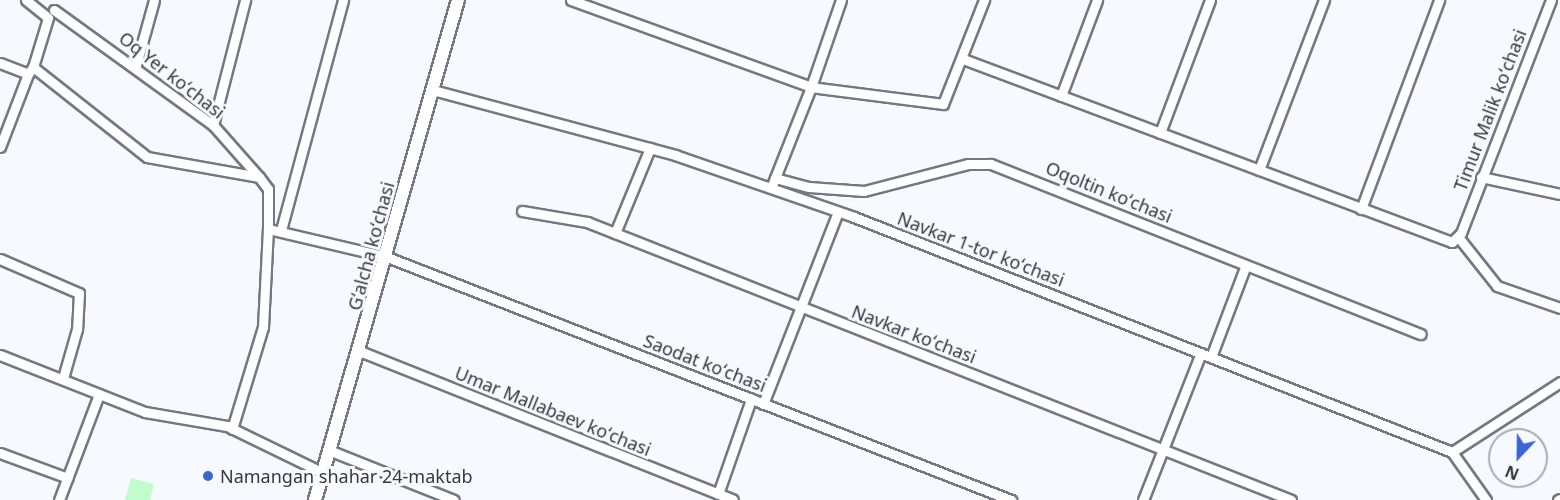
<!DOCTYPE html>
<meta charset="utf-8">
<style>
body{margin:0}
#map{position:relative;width:1560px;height:500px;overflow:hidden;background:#f6faff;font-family:"Noto Sans",sans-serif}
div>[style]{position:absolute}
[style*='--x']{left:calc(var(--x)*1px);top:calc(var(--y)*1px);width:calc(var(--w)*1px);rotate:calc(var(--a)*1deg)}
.green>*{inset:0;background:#c0fccc}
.roads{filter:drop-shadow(2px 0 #737980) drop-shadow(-2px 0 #737980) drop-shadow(0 2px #737980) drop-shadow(0 -2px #737980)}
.street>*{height:9px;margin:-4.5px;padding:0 4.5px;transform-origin:4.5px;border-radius:4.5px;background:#fff}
.secondary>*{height:12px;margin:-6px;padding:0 6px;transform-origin:6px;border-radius:6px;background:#fff}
.dots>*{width:16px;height:16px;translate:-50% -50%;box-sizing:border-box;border:3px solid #f6faff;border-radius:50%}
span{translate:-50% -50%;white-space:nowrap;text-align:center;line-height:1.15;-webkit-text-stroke:6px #f6faff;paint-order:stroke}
.street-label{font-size:18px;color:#36383b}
.poi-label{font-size:18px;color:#36383b}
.left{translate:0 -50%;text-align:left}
.north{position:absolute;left:1488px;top:428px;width:60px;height:60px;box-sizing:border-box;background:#f6faff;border:2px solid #a9acb1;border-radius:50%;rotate:202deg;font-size:16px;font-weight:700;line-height:24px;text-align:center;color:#36383b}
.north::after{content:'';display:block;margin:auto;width:21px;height:27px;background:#3a65d6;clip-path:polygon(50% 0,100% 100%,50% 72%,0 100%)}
</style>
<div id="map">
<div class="green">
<i style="clip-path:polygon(131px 478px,154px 484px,150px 500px,125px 500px)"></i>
</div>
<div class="roads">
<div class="street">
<i style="--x:26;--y:0;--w:28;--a:39"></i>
<i style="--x:48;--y:18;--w:51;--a:107"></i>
<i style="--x:571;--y:0;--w:255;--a:19.9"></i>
<i style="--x:811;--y:87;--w:92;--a:-71"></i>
<i style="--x:54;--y:10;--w:196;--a:35.9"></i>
<i style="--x:213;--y:125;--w:69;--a:48.5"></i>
<i style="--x:963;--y:59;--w:522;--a:20.52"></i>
<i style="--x:1452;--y:242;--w:13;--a:-45"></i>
<i style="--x:1461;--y:233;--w:250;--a:-68.9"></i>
<i style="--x:0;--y:63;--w:30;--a:21"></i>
<i style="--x:28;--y:74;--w:9;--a:-54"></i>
<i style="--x:33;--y:67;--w:145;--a:38.3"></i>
<i style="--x:147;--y:157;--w:114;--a:10.1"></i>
<i style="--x:259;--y:177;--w:15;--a:53"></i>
<i style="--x:268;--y:189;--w:40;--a:90"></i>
<i style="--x:268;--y:229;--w:122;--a:13.2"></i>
<i style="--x:387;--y:257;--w:670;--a:21.28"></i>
<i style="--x:136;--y:65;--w:67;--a:-74.5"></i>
<i style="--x:433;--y:90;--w:251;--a:15"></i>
<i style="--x:675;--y:155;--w:189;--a:19.1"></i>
<i style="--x:854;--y:217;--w:643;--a:21.45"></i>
<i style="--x:1452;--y:452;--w:59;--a:54.7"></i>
<i style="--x:1061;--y:96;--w:103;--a:-69.4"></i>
<i style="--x:213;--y:125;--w:129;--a:-75.6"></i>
<i style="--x:1160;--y:133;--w:142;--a:-69.4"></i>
<i style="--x:0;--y:147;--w:78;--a:-69"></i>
<i style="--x:1259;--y:170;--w:182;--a:-69.1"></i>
<i style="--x:1481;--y:177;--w:81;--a:12.1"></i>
<i style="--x:775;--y:178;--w:35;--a:15"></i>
<i style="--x:809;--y:187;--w:55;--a:4.2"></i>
<i style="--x:864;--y:191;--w:107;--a:-14.6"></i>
<i style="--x:968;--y:164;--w:23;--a:0"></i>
<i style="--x:991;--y:164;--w:462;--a:21.6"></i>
<i style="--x:773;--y:183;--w:103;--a:-68.4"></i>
<i style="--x:811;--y:87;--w:133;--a:7.3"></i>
<i style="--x:943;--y:104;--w:112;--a:-68.5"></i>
<i style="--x:1361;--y:209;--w:223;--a:-69.5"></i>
<i style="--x:522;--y:211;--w:66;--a:9.6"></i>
<i style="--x:587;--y:222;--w:757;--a:21.55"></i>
<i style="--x:281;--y:230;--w:238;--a:-74.9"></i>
<i style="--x:615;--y:233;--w:92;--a:-67.6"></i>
<i style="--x:1459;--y:238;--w:61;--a:51.6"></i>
<i style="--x:1497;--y:286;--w:67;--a:19.2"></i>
<i style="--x:0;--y:259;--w:86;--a:23.3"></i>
<i style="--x:79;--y:293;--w:36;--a:93"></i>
<i style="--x:77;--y:329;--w:51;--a:105.9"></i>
<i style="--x:362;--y:352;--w:399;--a:21.7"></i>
<i style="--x:0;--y:355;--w:156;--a:21.5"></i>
<i style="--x:145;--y:412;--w:83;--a:9.7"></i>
<i style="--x:227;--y:426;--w:108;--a:25.9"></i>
<i style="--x:1211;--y:357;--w:98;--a:-69.2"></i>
<i style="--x:763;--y:404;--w:206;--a:-68.7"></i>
<i style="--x:232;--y:429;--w:107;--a:-73.1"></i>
<i style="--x:263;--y:327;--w:98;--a:-87.1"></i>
<i style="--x:331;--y:451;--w:132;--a:21.7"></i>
<i style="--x:1452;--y:452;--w:129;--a:-32.9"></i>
<i style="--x:0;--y:453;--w:72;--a:20.2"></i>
<i style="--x:718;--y:494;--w:101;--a:-70.8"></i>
<i style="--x:59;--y:500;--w:113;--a:-69.3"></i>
<i style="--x:1143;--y:500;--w:158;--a:-68.5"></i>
<i style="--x:1558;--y:500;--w:2;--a:-27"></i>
</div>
<div class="secondary">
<i style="--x:315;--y:500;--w:520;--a:-74.04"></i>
</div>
</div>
<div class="dots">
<i style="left:208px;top:476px;background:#3a65d6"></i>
</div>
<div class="street-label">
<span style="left:172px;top:75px;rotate:38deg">Oq Yer koʻchasi</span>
<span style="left:1490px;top:110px;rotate:-69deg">Timur Malik koʻchasi</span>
<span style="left:1109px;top:192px;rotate:22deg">Oqoltin koʻchasi</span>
<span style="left:371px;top:246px;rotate:-75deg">Gʻalcha koʻchasi</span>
<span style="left:981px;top:249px;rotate:21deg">Navkar 1-tor koʻchasi</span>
<span style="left:914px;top:334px;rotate:21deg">Navkar koʻchasi</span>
<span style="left:705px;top:363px;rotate:21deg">Saodat koʻchasi</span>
<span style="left:553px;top:411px;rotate:22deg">Umar Mallabaev koʻchasi</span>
</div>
<div class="poi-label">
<span class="left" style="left:220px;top:476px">Namangan shahar 24-maktab</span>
</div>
<div class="north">N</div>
</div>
